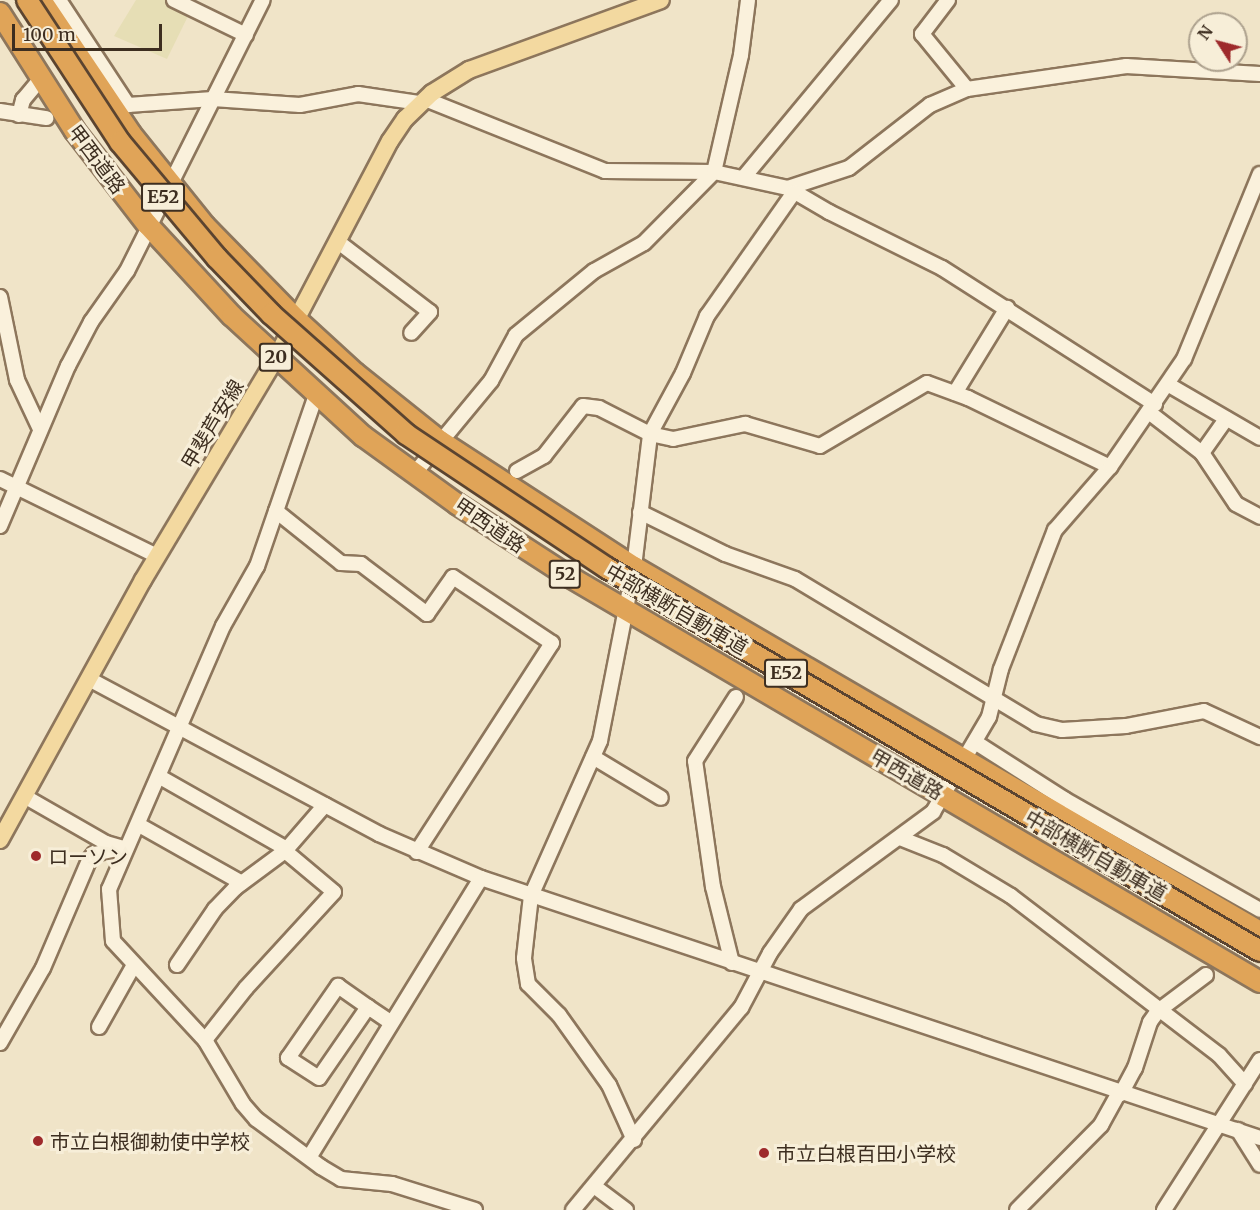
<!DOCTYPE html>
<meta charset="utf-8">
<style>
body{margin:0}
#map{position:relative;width:1260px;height:1210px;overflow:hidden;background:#f0e4c8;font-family:Merriweather,"Noto Sans JP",serif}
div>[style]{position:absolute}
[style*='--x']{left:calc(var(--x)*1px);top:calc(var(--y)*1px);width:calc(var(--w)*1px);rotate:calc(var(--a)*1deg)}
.farmland>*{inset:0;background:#e6deb5}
.roads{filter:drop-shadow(2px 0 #8d765c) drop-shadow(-2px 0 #8d765c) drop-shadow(0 2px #8d765c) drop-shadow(0 -2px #8d765c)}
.minor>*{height:14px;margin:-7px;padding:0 7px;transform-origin:7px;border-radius:7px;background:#faf1dc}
.major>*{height:16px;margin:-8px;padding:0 8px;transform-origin:8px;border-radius:8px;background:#f3d9a0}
.highway>*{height:20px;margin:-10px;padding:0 10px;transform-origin:10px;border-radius:10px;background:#e0a458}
.bridges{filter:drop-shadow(2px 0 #5b4430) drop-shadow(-2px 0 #5b4430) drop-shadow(0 2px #5b4430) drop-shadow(0 -2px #5b4430)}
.highway-bridge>*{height:20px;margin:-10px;padding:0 10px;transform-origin:10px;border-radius:10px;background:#e0a458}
.dots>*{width:16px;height:16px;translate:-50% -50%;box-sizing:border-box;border:3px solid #f7eed8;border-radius:50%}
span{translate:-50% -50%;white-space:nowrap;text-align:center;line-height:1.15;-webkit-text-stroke:6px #f7eed8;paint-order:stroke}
.shield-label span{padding:2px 4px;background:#f7eed8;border:2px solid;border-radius:4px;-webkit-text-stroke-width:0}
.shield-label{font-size:18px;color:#3d2e20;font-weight:700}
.street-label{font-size:20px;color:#3d2e20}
.poi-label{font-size:20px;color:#3d2e20}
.left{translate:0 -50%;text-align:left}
.north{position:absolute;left:1188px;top:12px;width:60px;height:60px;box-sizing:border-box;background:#f7eed8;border:2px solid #ada18e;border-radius:50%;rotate:306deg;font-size:16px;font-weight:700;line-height:24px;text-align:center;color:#3d2e20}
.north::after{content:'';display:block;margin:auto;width:21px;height:27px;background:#9e2a2b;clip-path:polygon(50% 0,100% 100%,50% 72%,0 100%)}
.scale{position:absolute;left:12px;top:24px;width:150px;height:27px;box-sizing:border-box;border:3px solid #3d2e20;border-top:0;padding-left:8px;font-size:18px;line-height:21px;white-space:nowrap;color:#3d2e20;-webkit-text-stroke:4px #f7eed8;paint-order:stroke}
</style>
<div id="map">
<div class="farmland">
<i style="clip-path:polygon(136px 0,165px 0,190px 12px,167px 59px,114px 36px)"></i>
</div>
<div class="roads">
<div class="minor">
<i style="--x:59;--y:0;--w:126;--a:56.7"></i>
<i style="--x:128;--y:105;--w:85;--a:-4"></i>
<i style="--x:213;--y:99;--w:87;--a:3.9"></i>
<i style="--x:300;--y:105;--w:59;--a:-10.7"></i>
<i style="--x:358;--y:94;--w:63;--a:8.3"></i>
<i style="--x:174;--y:0;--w:80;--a:25.9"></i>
<i style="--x:948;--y:0;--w:43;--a:127.4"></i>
<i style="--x:922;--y:34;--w:71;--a:50.7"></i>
<i style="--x:425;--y:99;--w:194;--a:21.8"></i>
<i style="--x:605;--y:171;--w:109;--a:0.5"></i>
<i style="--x:714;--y:172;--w:76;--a:12.2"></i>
<i style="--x:788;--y:188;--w:48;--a:30.3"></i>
<i style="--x:829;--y:212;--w:126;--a:26.4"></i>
<i style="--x:942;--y:268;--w:253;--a:32.6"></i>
<i style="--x:0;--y:111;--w:47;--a:8.7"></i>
<i style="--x:19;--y:115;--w:16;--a:-75"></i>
<i style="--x:23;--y:100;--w:26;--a:-50"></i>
<i style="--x:744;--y:177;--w:230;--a:-50.3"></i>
<i style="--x:788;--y:188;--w:64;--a:-18.2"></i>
<i style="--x:849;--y:168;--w:103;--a:-37.9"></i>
<i style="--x:930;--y:105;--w:40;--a:-23.4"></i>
<i style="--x:967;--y:89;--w:161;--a:-8.2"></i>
<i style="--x:1126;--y:66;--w:134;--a:3.4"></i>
<i style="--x:337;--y:241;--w:117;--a:37.4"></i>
<i style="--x:430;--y:312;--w:28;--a:132"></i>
<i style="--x:0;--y:297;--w:85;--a:78.4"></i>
<i style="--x:17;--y:380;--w:54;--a:64.9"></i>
<i style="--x:1169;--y:385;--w:105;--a:30.2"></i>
<i style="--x:955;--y:393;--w:100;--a:-58.5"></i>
<i style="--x:316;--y:395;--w:181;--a:109"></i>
<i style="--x:257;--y:566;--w:69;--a:119.5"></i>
<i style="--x:223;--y:626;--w:287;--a:113.4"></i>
<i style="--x:109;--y:889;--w:52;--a:85.6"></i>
<i style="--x:113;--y:941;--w:135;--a:47.1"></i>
<i style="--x:205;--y:1040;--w:74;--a:59.3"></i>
<i style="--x:243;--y:1104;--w:20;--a:49"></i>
<i style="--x:256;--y:1119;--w:81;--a:36.4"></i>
<i style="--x:321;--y:1167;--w:23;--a:31"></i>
<i style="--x:341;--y:1179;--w:51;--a:5.6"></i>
<i style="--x:392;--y:1184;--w:87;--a:17.4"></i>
<i style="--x:1150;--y:413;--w:66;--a:37.6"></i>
<i style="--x:1202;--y:453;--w:61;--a:56.3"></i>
<i style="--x:1236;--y:504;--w:27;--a:28"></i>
<i style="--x:1202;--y:453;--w:42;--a:-54.8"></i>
<i style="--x:517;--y:471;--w:31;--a:-29"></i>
<i style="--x:544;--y:456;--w:63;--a:-52"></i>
<i style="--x:583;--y:406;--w:16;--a:7"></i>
<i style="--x:599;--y:408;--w:57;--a:27"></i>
<i style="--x:650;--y:434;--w:24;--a:12"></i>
<i style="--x:673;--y:439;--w:74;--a:-11.8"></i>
<i style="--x:745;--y:424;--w:78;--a:16.3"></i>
<i style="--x:820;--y:446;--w:124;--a:-30.5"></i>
<i style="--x:927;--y:383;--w:44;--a:20.1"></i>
<i style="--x:968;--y:398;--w:158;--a:25.9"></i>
<i style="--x:414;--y:474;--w:121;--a:-50.4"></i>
<i style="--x:491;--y:381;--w:52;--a:-61.5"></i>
<i style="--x:516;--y:335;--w:101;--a:-39.4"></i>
<i style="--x:594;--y:271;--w:57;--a:-29.2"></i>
<i style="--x:644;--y:243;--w:100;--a:-45.4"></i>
<i style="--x:714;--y:172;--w:120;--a:-77"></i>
<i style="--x:741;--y:55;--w:55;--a:-82.7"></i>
<i style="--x:0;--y:479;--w:175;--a:26.1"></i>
<i style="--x:276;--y:511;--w:83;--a:38.7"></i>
<i style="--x:341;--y:563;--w:20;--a:3"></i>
<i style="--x:361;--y:564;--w:83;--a:37.1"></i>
<i style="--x:427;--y:614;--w:45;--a:-54.9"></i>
<i style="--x:453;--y:577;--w:119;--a:33.7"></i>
<i style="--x:552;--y:643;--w:249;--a:122.9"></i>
<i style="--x:640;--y:512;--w:95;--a:26.3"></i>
<i style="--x:725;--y:554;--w:74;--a:19.7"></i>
<i style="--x:795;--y:579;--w:281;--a:31"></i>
<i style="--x:1036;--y:724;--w:27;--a:13"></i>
<i style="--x:1062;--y:730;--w:64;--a:-3.6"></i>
<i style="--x:1126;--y:726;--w:79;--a:-10.9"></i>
<i style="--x:1204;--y:711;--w:62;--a:24.9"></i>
<i style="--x:0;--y:526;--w:174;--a:-67"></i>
<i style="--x:68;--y:366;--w:50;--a:-62.4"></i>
<i style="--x:91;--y:322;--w:62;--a:-54.8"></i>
<i style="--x:127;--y:271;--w:303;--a:-63.4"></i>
<i style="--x:89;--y:679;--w:329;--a:28.1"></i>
<i style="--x:379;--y:834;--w:111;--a:23.3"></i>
<i style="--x:481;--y:878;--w:821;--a:18.46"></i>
<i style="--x:975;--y:742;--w:106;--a:32.6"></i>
<i style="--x:1064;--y:799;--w:225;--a:29.5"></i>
<i style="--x:593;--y:757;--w:79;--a:31.1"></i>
<i style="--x:160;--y:777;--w:146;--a:29.6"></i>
<i style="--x:24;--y:796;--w:95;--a:29.8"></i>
<i style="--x:106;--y:843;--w:18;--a:16"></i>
<i style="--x:139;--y:825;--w:118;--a:29.4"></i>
<i style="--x:900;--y:838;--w:46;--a:21.6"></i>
<i style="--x:943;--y:855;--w:79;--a:31.1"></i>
<i style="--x:1011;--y:896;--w:262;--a:37.4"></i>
<i style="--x:1219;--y:1055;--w:39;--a:48"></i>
<i style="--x:732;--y:963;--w:78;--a:-104"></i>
<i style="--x:713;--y:887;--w:127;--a:-98.1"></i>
<i style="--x:695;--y:761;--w:76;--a:-57.4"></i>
<i style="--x:177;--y:965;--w:68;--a:-55.8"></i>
<i style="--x:215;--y:909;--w:29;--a:-46"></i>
<i style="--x:235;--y:888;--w:62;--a:-36.5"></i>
<i style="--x:285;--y:851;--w:61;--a:-49"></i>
<i style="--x:368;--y:1007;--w:86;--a:124.6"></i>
<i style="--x:319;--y:1078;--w:37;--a:-147"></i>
<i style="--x:288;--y:1058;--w:88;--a:-55.2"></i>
<i style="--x:338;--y:986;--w:37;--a:35"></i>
<i style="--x:368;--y:1007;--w:27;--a:34"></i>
<i style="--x:99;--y:1027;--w:71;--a:-60.6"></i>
<i style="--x:205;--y:1040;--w:66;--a:-51.7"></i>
<i style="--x:246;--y:988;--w:130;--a:-47.5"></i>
<i style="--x:334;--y:892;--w:64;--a:-140.1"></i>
<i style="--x:0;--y:1043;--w:86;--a:-60.2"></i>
<i style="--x:43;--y:968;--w:117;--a:-66.9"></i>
<i style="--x:89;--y:860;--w:8;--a:-50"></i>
<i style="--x:94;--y:854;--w:30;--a:-12"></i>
<i style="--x:1121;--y:1094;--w:30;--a:-62"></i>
<i style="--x:1135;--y:1068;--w:48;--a:-71.9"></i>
<i style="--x:1150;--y:1022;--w:14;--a:-54"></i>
<i style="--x:1158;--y:1011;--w:60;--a:-36.9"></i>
<i style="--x:1238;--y:1130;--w:41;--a:57.8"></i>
<i style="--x:634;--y:1140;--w:60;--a:-114.4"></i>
<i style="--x:609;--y:1085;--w:86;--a:-125.5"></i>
<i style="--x:559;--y:1015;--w:44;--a:-135"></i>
<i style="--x:528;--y:984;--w:26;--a:-99"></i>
<i style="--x:524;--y:958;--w:62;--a:-83.6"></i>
<i style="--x:531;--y:896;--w:170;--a:-66"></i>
<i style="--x:600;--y:741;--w:177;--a:-78.9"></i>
<i style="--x:634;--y:567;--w:134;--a:-83.1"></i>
<i style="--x:650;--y:434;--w:69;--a:-61.6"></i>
<i style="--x:683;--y:373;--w:62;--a:-67.2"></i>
<i style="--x:707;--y:316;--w:151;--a:-54.9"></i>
<i style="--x:310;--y:1156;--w:326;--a:-58.4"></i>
<i style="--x:594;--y:1186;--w:40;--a:37"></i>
<i style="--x:573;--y:1210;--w:263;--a:-50.3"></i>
<i style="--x:741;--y:1008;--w:62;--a:-62.2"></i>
<i style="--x:770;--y:953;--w:54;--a:-54.8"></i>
<i style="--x:801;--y:909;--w:164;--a:-36.3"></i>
<i style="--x:933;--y:812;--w:110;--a:-59.5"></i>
<i style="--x:989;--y:717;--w:49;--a:-76"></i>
<i style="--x:1001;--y:669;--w:149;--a:-68.8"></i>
<i style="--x:1055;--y:530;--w:84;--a:-48.9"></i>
<i style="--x:1110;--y:467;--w:131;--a:-55.6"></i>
<i style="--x:1184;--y:359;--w:200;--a:-67.7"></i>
<i style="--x:1017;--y:1210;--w:120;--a:-45.3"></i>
<i style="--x:1101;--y:1125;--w:37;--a:-61"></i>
<i style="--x:1164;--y:1210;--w:178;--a:-57.4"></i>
</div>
<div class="major">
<i style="--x:0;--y:840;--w:297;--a:-61.2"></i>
<i style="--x:143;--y:580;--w:259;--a:-59.1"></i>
<i style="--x:276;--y:358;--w:245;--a:-62.3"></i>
<i style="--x:390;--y:141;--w:27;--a:-56"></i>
<i style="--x:405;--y:119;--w:37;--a:-44"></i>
<i style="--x:432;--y:93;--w:44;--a:-31.9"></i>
<i style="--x:469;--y:70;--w:204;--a:-20"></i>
</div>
<div class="highway">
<i style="--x:41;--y:0;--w:161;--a:56.1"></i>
<i style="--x:131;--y:134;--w:118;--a:51.2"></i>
<i style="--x:205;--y:226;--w:130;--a:45.6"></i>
<i style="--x:296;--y:319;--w:80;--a:42.5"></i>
<i style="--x:355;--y:373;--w:109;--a:38.7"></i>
<i style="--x:440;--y:441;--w:231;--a:33"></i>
<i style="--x:634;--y:567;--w:725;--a:30.25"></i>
<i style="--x:0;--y:13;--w:140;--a:57.6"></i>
<i style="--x:75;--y:131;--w:118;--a:52.3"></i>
<i style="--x:147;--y:224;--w:125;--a:47.3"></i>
<i style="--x:232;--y:316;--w:178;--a:42.5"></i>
<i style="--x:363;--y:436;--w:116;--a:35.9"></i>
<i style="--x:457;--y:504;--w:135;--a:32.9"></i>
<i style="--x:570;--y:577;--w:800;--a:30.41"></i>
</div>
</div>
<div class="bridges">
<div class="highway-bridge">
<i style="--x:27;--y:0;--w:170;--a:56.8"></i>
<i style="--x:120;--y:142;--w:151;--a:50.1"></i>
<i style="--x:217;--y:258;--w:78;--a:46"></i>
<i style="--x:271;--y:314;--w:181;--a:41.6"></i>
<i style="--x:406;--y:434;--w:242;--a:33.7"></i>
<i style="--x:607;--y:568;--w:757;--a:30.39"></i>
</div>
</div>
<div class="dots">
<i style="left:36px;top:856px;background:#9e2a2b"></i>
<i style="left:38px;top:1141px;background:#9e2a2b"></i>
<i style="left:764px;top:1153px;background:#9e2a2b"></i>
</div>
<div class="shield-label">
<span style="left:163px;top:197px">E52</span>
<span style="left:276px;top:357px">20</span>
<span style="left:565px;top:574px">52</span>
<span style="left:786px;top:673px">E52</span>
</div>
<div class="street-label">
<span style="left:97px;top:159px;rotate:53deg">甲西道路</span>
<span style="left:212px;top:424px;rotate:-59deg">甲斐芦安線</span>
<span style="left:490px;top:525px;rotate:34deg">甲西道路</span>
<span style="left:677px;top:609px;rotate:30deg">中部横断自動車道</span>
<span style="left:907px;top:774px;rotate:30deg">甲西道路</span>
<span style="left:1096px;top:855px;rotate:30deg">中部横断自動車道</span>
</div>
<div class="poi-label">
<span class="left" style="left:48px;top:856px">ローソン</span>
<span class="left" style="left:50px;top:1141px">市立白根御勅使中学校</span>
<span class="left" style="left:776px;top:1153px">市立白根百田小学校</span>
</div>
<div class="north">N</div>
<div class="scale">100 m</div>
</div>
